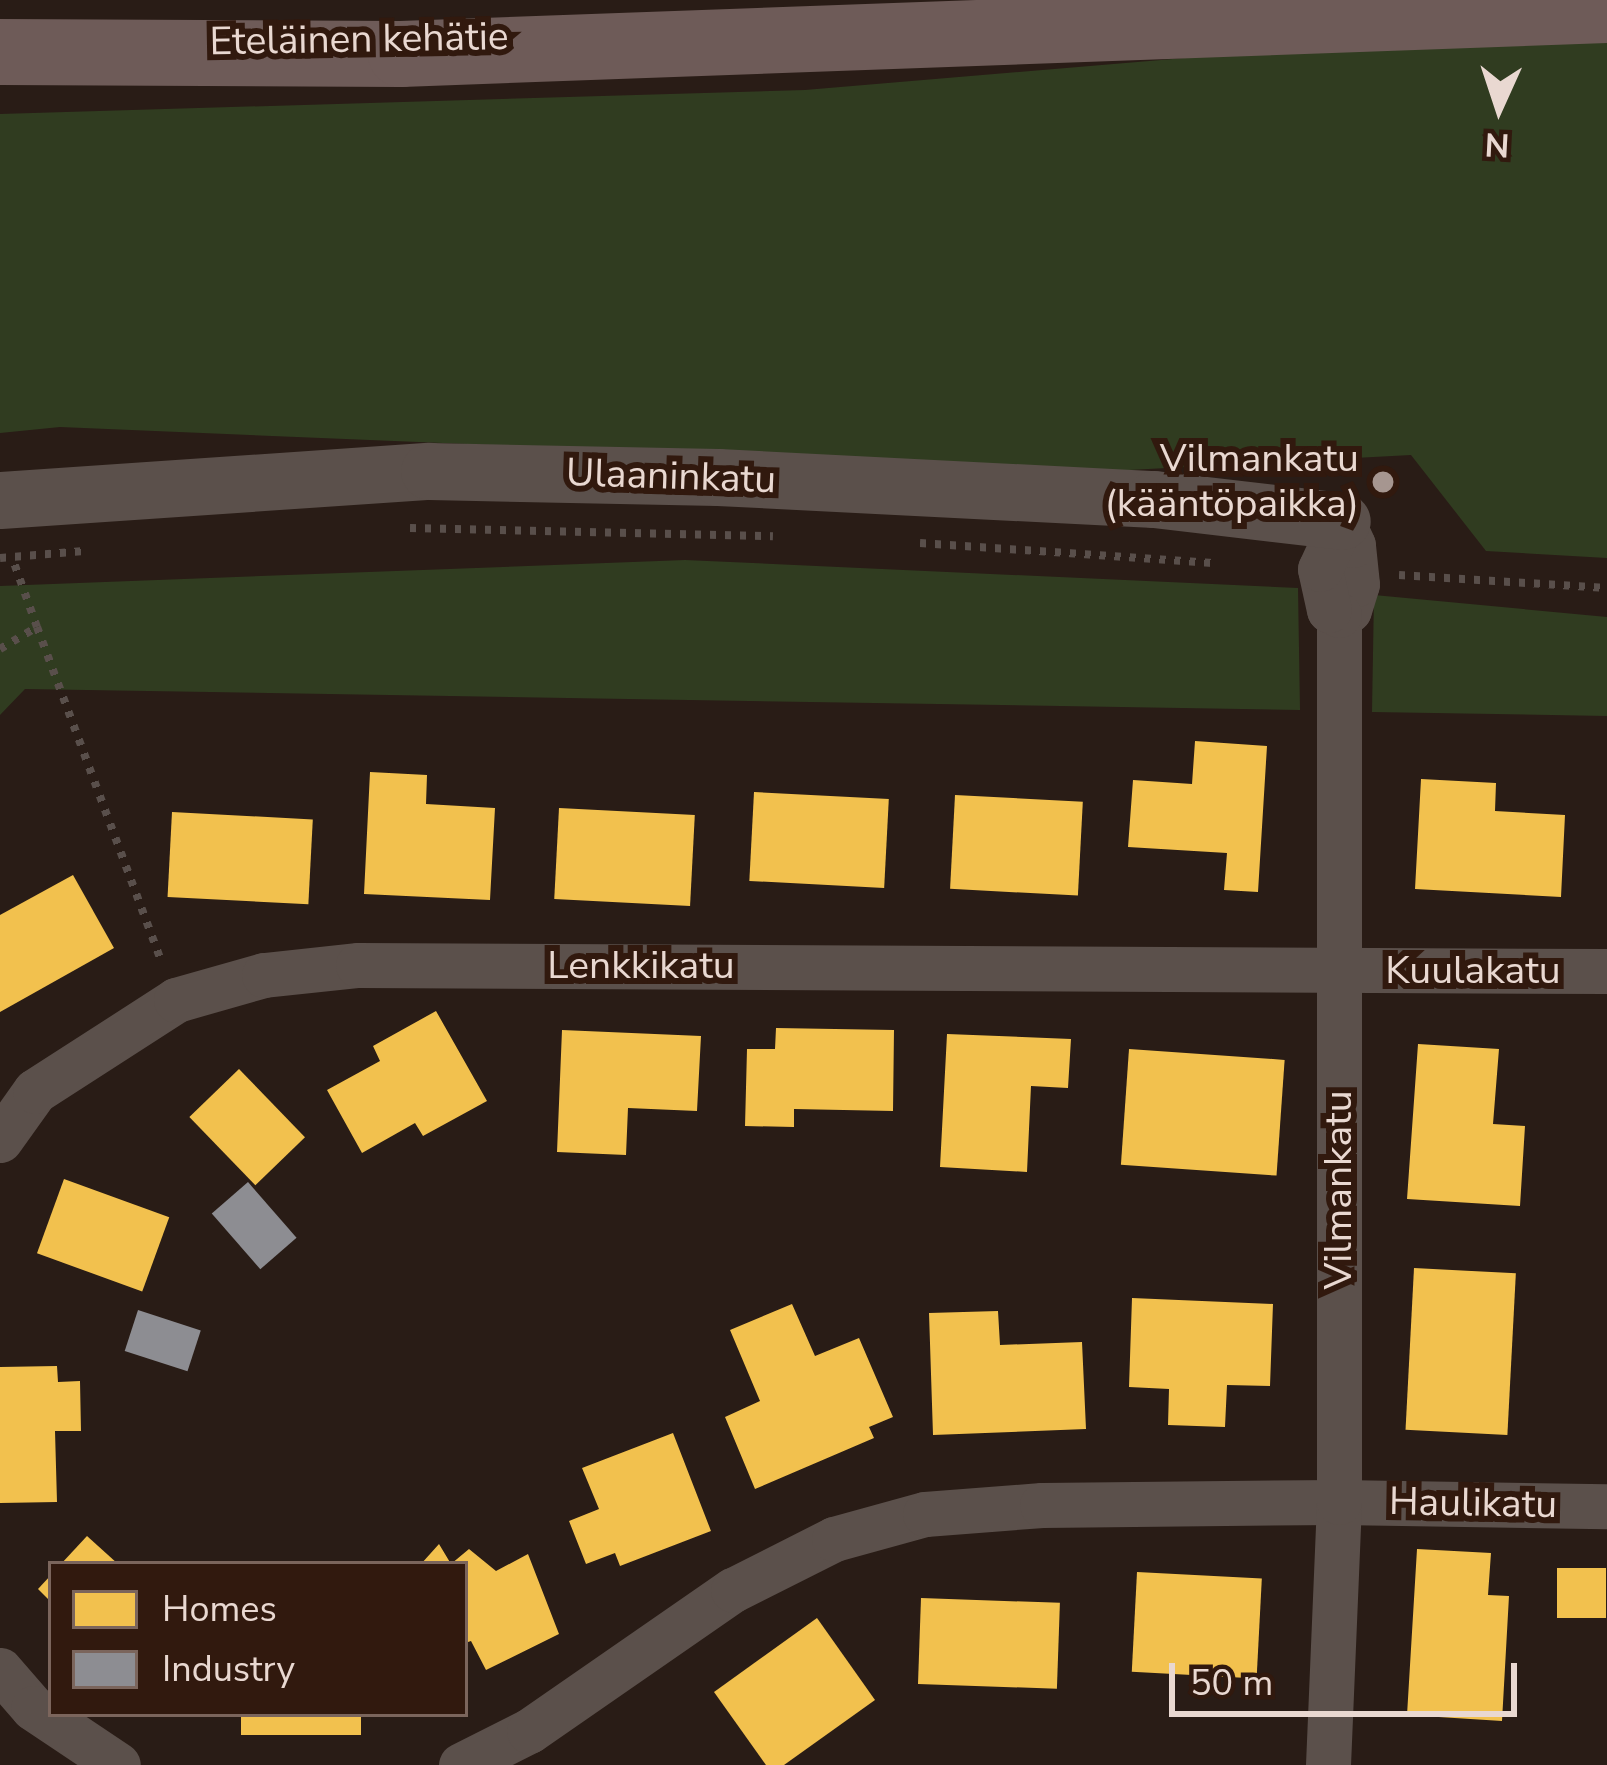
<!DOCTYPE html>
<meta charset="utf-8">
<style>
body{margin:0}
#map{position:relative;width:1607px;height:1765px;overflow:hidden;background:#291c16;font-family:"Nunito Sans",sans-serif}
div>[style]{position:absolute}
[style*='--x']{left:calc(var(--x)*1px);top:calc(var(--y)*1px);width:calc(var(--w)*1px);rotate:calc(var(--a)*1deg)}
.green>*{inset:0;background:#303c20}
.homes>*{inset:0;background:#f2c14e;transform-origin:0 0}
.industry>*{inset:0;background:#8d8d92;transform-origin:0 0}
.path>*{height:8px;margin-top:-4px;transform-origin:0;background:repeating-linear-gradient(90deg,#594f4b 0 6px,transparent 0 15px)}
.minor>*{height:45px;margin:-22.5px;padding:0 22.5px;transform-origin:22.5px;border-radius:22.5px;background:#5b504b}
.tertiary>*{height:57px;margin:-28.5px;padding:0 28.5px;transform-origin:28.5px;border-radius:28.5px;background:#5b504b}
.motorway>*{height:66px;margin:-33px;padding:0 33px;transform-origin:33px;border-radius:33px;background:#6e5b58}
.dots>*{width:33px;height:33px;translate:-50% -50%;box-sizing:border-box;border:6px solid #31190e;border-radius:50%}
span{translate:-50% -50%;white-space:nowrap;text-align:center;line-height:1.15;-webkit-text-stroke:12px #31190e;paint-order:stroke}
.street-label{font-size:39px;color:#e9d8d1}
.poi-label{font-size:39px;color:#e9d8d1}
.right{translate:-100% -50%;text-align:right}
.legend{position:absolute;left:48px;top:1561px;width:420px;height:156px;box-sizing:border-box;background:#31190e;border:3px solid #7b655c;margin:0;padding:15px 21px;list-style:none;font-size:36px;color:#e9d8d1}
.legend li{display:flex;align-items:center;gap:24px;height:60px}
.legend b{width:60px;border:3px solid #7b655c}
.north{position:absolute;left:1439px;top:48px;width:120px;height:120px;-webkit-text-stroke:9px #31190e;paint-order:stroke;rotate:183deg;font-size:33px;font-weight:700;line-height:48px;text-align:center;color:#e9d8d1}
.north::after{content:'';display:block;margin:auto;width:42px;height:54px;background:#e9d8d1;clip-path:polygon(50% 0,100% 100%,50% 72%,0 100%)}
.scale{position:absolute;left:1169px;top:1663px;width:348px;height:54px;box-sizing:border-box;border:6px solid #e9d8d1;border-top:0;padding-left:15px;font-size:36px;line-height:42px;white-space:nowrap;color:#e9d8d1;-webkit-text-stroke:9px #31190e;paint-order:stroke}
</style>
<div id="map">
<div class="green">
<i style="clip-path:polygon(1607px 31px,1607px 558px,1486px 551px,1411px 455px,1110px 471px,60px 427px,0 433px,0 114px,805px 90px,1232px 54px)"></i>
<i style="clip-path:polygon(685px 560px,1298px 588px,1300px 710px,25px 689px,0 715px,0 586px)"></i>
<i style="clip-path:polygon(1374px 595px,1607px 617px,1607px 716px,1372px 712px)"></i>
</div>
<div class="homes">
<i style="clip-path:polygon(1195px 741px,1267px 746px,1258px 892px,1224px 890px,1227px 853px,1128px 847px,1133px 780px,1192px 784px)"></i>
<i style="clip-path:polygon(370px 772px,427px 775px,426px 804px,495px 808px,490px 900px,364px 894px)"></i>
<i style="clip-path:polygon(1421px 779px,1496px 783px,1495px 811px,1565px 815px,1561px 897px,1415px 889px)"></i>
<i style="left:754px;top:792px;width:135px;height:89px;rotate:3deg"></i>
<i style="left:955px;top:795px;width:128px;height:94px;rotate:3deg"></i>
<i style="left:559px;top:808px;width:136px;height:91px;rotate:3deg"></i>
<i style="left:172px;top:812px;width:141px;height:85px;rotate:3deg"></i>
<i style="clip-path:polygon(73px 875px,114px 948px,0 1012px,0 915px)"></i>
<i style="clip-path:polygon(436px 1011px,487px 1101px,423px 1136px,415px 1123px,362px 1153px,327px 1090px,380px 1061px,373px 1046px)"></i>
<i style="clip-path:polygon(776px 1028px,894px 1030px,893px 1111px,794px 1109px,794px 1127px,745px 1126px,747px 1049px,775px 1049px)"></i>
<i style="clip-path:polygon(562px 1030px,701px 1036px,697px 1111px,628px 1108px,626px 1155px,557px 1152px)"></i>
<i style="clip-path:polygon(947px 1034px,1071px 1039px,1068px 1088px,1031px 1086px,1027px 1172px,940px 1167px)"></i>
<i style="clip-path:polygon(1418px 1044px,1499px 1049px,1493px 1124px,1525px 1126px,1520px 1206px,1407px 1199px)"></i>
<i style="left:1129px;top:1049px;width:156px;height:116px;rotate:4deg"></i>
<i style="left:239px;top:1069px;width:95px;height:69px;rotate:46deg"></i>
<i style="left:64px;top:1179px;width:112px;height:79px;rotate:20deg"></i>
<i style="left:1414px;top:1268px;width:102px;height:162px;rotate:3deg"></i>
<i style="clip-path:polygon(1132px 1298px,1273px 1304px,1270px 1386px,1227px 1385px,1225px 1427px,1168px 1425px,1169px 1389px,1129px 1387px)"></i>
<i style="clip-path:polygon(792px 1304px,815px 1356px,859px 1338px,893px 1417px,869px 1427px,874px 1438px,755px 1489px,725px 1417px,760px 1401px,730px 1330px)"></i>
<i style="clip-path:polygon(998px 1311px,1000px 1345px,1082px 1342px,1086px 1429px,933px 1435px,929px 1313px)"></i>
<i style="clip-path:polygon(57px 1366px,58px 1382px,80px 1381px,81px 1431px,55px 1431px,57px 1502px,0 1503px,0 1367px)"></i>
<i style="clip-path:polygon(673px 1433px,711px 1531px,620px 1566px,615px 1553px,586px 1564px,569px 1521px,599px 1509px,582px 1468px)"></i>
<i style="clip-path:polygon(87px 1536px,118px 1564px,61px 1564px)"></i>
<i style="clip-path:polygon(439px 1544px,451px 1564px,469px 1549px,496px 1571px,528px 1554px,559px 1634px,486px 1670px,471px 1641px,465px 1643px,465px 1564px,421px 1564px)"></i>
<i style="clip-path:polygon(1417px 1549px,1491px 1553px,1488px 1595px,1509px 1596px,1502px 1721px,1407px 1715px)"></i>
<i style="left:1557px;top:1568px;width:49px;height:50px"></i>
<i style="left:1137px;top:1572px;width:125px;height:100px;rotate:3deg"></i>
<i style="clip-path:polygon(51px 1575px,51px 1602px,38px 1589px)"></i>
<i style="left:921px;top:1598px;width:139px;height:86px;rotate:2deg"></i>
<i style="clip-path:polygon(817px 1618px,875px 1700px,784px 1765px,766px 1765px,714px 1692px)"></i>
<i style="left:241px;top:1714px;width:120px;height:21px"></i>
</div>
<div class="industry">
<i style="left:248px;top:1182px;width:74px;height:48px;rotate:49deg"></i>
<i style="left:138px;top:1310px;width:66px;height:43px;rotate:18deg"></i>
</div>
<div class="path">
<i style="--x:410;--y:528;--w:363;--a:1.3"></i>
<i style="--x:920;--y:543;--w:297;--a:3.9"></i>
<i style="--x:0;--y:558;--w:84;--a:-4.8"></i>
<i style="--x:1399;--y:575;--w:208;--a:3.6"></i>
<i style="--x:37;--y:627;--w:358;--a:69.6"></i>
<i style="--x:0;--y:649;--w:43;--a:-30.7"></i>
<i style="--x:37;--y:627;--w:74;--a:-109.7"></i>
</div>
<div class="minor">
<i style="--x:1339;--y:615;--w:11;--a:-27"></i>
<i style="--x:1349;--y:610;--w:27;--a:-73"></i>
<i style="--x:1357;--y:584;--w:39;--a:-96"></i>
<i style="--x:1353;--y:545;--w:26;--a:-115"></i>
<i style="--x:0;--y:1140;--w:60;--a:-54.5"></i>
<i style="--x:35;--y:1091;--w:168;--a:-32.8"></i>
<i style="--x:176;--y:1000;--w:91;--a:-15.9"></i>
<i style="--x:264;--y:975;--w:95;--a:-6.1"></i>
<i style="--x:358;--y:965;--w:1249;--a:0.28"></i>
<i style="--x:0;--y:1670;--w:50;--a:49"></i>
<i style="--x:33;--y:1708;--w:102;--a:33.8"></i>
<i style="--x:461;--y:1765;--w:76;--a:-26.6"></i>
<i style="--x:529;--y:1731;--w:248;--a:-34.7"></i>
<i style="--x:733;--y:1590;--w:113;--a:-26.8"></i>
<i style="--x:834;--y:1539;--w:94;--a:-15.4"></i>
<i style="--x:925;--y:1514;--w:117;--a:-4.4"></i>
<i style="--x:1042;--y:1505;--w:297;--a:-0.6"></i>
<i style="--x:1339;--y:1502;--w:268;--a:0.9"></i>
<i style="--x:1328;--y:1765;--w:263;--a:-87.6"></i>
<i style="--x:1339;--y:1502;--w:887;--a:-90"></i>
<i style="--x:1339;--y:615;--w:11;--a:-153"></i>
<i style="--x:1329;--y:610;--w:42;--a:-102.4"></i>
<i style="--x:1320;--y:569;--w:53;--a:-65.4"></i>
</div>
<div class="tertiary">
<i style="--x:0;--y:500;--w:430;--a:-3.9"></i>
<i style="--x:429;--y:471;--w:289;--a:1.2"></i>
<i style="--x:718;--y:477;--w:437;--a:2.9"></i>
<i style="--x:1154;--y:499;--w:189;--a:6.7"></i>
</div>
<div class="motorway">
<i style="--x:0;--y:52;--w:401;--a:0.3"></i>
<i style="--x:401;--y:54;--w:1207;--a:-2.09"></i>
</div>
<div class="dots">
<i style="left:1383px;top:482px;background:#a69690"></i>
</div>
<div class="street-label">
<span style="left:359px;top:40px;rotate:-1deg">Eteläinen kehätie</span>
<span style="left:671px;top:477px;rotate:2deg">Ulaaninkatu</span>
<span style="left:641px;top:966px">Lenkkikatu</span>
<span style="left:1473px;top:971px">Kuulakatu</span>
<span style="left:1339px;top:1190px;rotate:-90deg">Vilmankatu</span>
<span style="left:1473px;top:1504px;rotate:1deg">Haulikatu</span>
</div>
<div class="poi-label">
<span class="right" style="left:1359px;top:482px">Vilmankatu<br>(kääntöpaikka)</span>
</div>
<ul class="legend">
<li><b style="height:33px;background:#f2c14e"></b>Homes</li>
<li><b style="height:33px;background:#8d8d92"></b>Industry</li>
</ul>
<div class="north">N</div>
<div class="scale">50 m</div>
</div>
